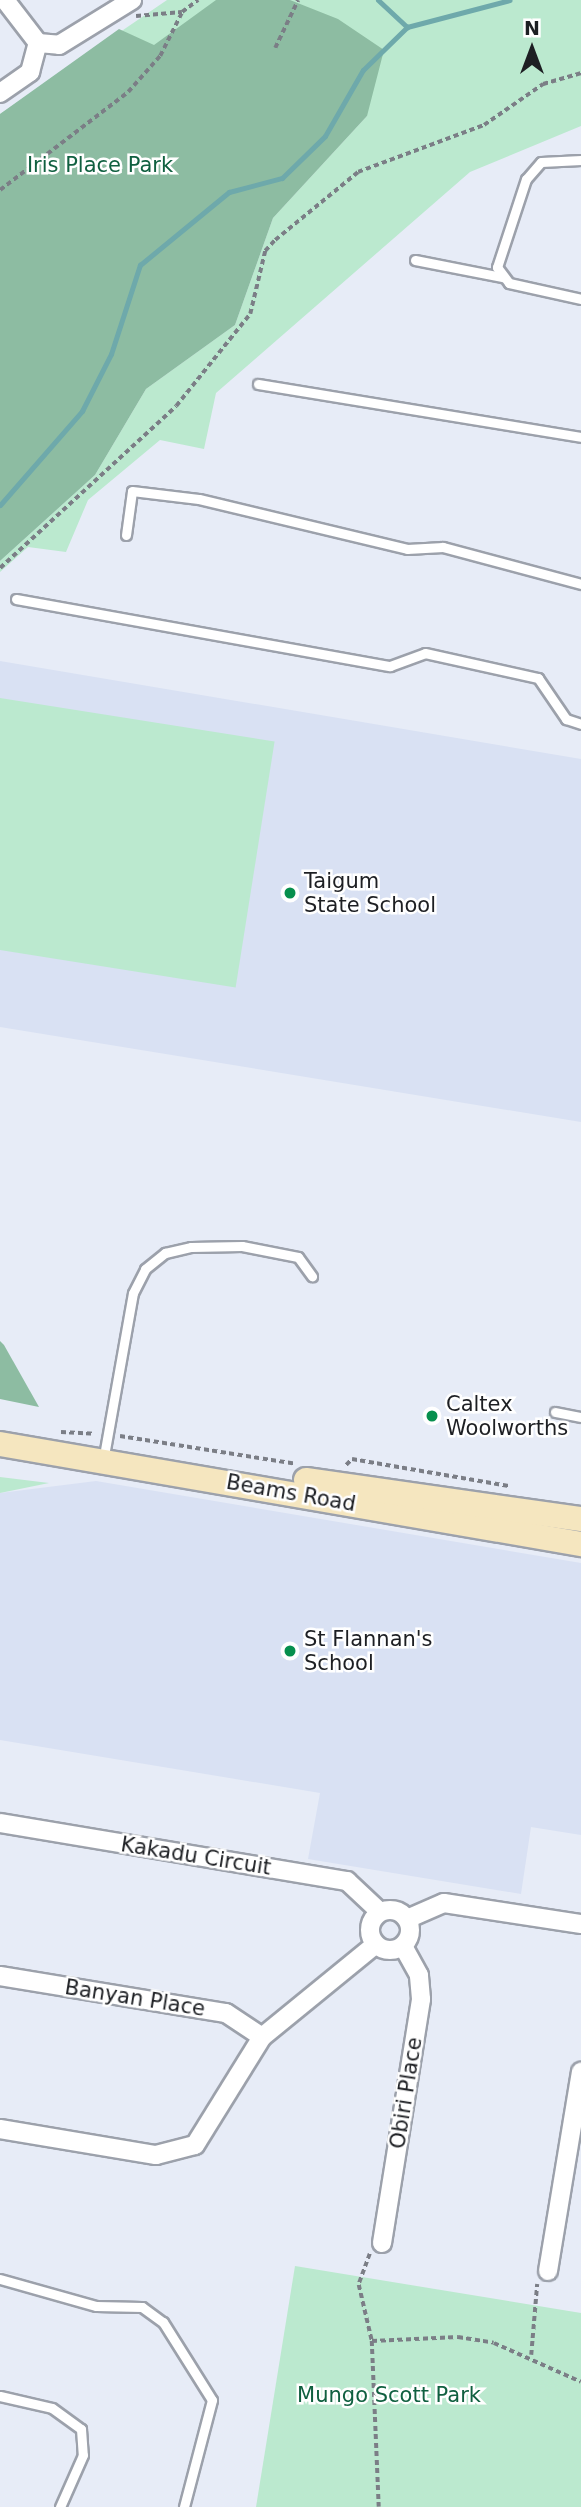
<!DOCTYPE html>
<style>
body{margin:0}
#map{position:relative;width:581px;height:2507px;overflow:hidden;background:#e7ecf7;font-family:"DejaVu Sans",sans-serif}
div>[style]{position:absolute}
[style*='--x']{left:calc(var(--x)*1px);top:calc(var(--y)*1px);width:calc(var(--w)*1px);rotate:calc(var(--a)*1deg)}
.built>*{inset:0;background:#d9e1f3}
.green>*{inset:0;background:#bbe9cf;transform-origin:0 0}
.forest>*{inset:0;background:#8dbca2}
.stream>*{height:5px;margin:-2.5px;padding:0 2.5px;transform-origin:2.5px;border-radius:2.5px;background:#6ea9ab}
.path>*{height:3.5px;margin-top:-1.75px;transform-origin:0;background:repeating-linear-gradient(90deg,#7b7e86 0 5px,transparent 0 8.5px)}
.roads{filter:drop-shadow(2px 0 #9ca1ab) drop-shadow(-2px 0 #9ca1ab) drop-shadow(0 2px #9ca1ab) drop-shadow(0 -2px #9ca1ab)}
.service>*{height:9px;margin:-4.5px;padding:0 4.5px;transform-origin:4.5px;border-radius:4.5px;background:#fff}
.minor>*{height:18px;margin:-9px;padding:0 9px;transform-origin:9px;border-radius:9px;background:#fff}
.minor>.ring{margin:-9px;padding:0;box-sizing:content-box;background:none;border:18px solid #fff;border-radius:50%}
.secondary>*{height:24px;margin:-12px;padding:0 12px;transform-origin:12px;border-radius:12px;background:#f5e6bf}
.dots>*{width:19px;height:19px;translate:-50% -50%;box-sizing:border-box;border:4px solid #fff;border-radius:50%}
span{translate:-50% -50%;white-space:nowrap;text-align:center;line-height:1.15;-webkit-text-stroke:5px #fff;paint-order:stroke}
.park-label{font-size:21px;color:#106040}
.poi-label{font-size:21px;color:#1d1f23}
.left{translate:0 -50%;text-align:left}
.street-label{font-size:21px;color:#1d1f23}
.north{position:absolute;left:497px;top:14px;width:70px;height:70px;-webkit-text-stroke:5px #fff;paint-order:stroke;rotate:0deg;font-size:19px;font-weight:700;line-height:28px;text-align:center;color:#1d1f23}
.north::after{content:'';display:block;margin:auto;width:24px;height:32px;background:#1d1f23;clip-path:polygon(50% 0,100% 100%,50% 72%,0 100%)}
</style>
<div id="map">
<div class="built">
<i style="clip-path:polygon(0 661px,581px 759px,581px 1122px,0 1027px)"></i>
<i style="clip-path:polygon(96px 1481px,581px 1563px,581px 1835px,531px 1827px,521px 1894px,308px 1859px,320px 1793px,0 1740px,0 1493px)"></i>
</div>
<div class="green">
<i style="clip-path:polygon(167px 0,581px 0,581px 126px,470px 172px,216px 393px,204px 449px,160px 440px,88px 500px,66px 552px,28px 547px,0 572px,0 561px,95px 475px,146px 389px,235px 325px,273px 218px,367px 116px,0 114px)"></i>
<i style="left:0;top:698px;width:278px;height:249px;rotate:9deg"></i>
<i style="clip-path:polygon(0 1477px,49px 1483px,0 1493px)"></i>
<i style="clip-path:polygon(295px 2266px,581px 2313px,581px 2507px,256px 2507px)"></i>
</div>
<div class="forest">
<i style="clip-path:polygon(216px 0,290px 0,338px 19px,384px 50px,367px 116px,273px 218px,235px 325px,146px 389px,95px 475px,0 561px,0 114px,119px 29px,154px 45px)"></i>
<i style="clip-path:polygon(0 1341px,4px 1345px,39px 1407px,0 1399px)"></i>
</div>
<div class="stream">
<i style="--x:378;--y:0;--w:40;--a:43"></i>
<i style="--x:0;--y:505;--w:125;--a:-48.9"></i>
<i style="--x:82;--y:411;--w:64;--a:-63"></i>
<i style="--x:111;--y:354;--w:94;--a:-72"></i>
<i style="--x:140;--y:265;--w:115;--a:-39.4"></i>
<i style="--x:229;--y:192;--w:55;--a:-14.8"></i>
<i style="--x:282;--y:178;--w:60;--a:-44.3"></i>
<i style="--x:325;--y:136;--w:76;--a:-60.1"></i>
<i style="--x:363;--y:70;--w:62;--a:-44.3"></i>
<i style="--x:407;--y:27;--w:106;--a:-14.7"></i>
</div>
<div class="path">
<i style="--x:136;--y:16;--w:46;--a:-5"></i>
<i style="--x:275;--y:48;--w:53;--a:-64.4"></i>
<i style="--x:0;--y:190;--w:161;--a:-37.4"></i>
<i style="--x:128;--y:92;--w:48;--a:-48.4"></i>
<i style="--x:160;--y:56;--w:49;--a:-63.4"></i>
<i style="--x:182;--y:12;--w:20;--a:-37"></i>
<i style="--x:0;--y:568;--w:239;--a:-42.6"></i>
<i style="--x:176;--y:406;--w:118;--a:-51.2"></i>
<i style="--x:250;--y:314;--w:65;--a:-76.6"></i>
<i style="--x:265;--y:251;--w:15;--a:-48"></i>
<i style="--x:275;--y:240;--w:107;--a:-39.3"></i>
<i style="--x:358;--y:172;--w:134;--a:-20.5"></i>
<i style="--x:484;--y:125;--w:72;--a:-34.8"></i>
<i style="--x:543;--y:84;--w:40;--a:-16"></i>
<i style="--x:61;--y:1432;--w:34;--a:3"></i>
<i style="--x:120;--y:1436;--w:178;--a:9"></i>
<i style="--x:346;--y:1465;--w:8;--a:-45"></i>
<i style="--x:352;--y:1459;--w:159;--a:9.8"></i>
<i style="--x:370;--y:2254;--w:33;--a:110"></i>
<i style="--x:359;--y:2285;--w:57;--a:76.9"></i>
<i style="--x:372;--y:2341;--w:166;--a:87.6"></i>
<i style="--x:372;--y:2341;--w:86;--a:-2.7"></i>
<i style="--x:458;--y:2337;--w:36;--a:9"></i>
<i style="--x:494;--y:2343;--w:95;--a:24.1"></i>
<i style="--x:531;--y:2355;--w:71;--a:-85.2"></i>
</div>
<div class="roads">
<div class="service">
<i style="--x:581;--y:160;--w:40;--a:177.1"></i>
<i style="--x:541;--y:162;--w:23;--a:131"></i>
<i style="--x:526;--y:179;--w:93;--a:108.2"></i>
<i style="--x:497;--y:267;--w:20;--a:53"></i>
<i style="--x:509;--y:283;--w:74;--a:12.5"></i>
<i style="--x:415;--y:260;--w:89;--a:11.1"></i>
<i style="--x:258;--y:384;--w:327;--a:9.3"></i>
<i style="--x:126;--y:535;--w:44;--a:-82.2"></i>
<i style="--x:132;--y:491;--w:67;--a:6.8"></i>
<i style="--x:199;--y:499;--w:214;--a:13.5"></i>
<i style="--x:407;--y:549;--w:36;--a:-3"></i>
<i style="--x:443;--y:547;--w:143;--a:15"></i>
<i style="--x:16;--y:599;--w:380;--a:10.2"></i>
<i style="--x:390;--y:666;--w:37;--a:-20"></i>
<i style="--x:425;--y:653;--w:116;--a:12.5"></i>
<i style="--x:538;--y:678;--w:50;--a:55.7"></i>
<i style="--x:566;--y:719;--w:16;--a:18"></i>
<i style="--x:555;--y:1412;--w:26;--a:11"></i>
<i style="--x:105;--y:1450;--w:159;--a:-79.9"></i>
<i style="--x:133;--y:1293;--w:27;--a:-63"></i>
<i style="--x:145;--y:1269;--w:26;--a:-39"></i>
<i style="--x:165;--y:1253;--w:27;--a:-13"></i>
<i style="--x:191;--y:1247;--w:51;--a:-1.1"></i>
<i style="--x:242;--y:1246;--w:57;--a:11.1"></i>
<i style="--x:298;--y:1257;--w:24;--a:54"></i>
<i style="--x:0;--y:2279;--w:100;--a:15.7"></i>
<i style="--x:96;--y:2306;--w:46;--a:1.2"></i>
<i style="--x:142;--y:2307;--w:26;--a:36"></i>
<i style="--x:163;--y:2322;--w:92;--a:57.9"></i>
<i style="--x:212;--y:2400;--w:111;--a:104.7"></i>
<i style="--x:0;--y:2396;--w:53;--a:13"></i>
<i style="--x:52;--y:2408;--w:36;--a:36"></i>
<i style="--x:81;--y:2429;--w:26;--a:86"></i>
<i style="--x:83;--y:2455;--w:57;--a:113.9"></i>
</div>
<div class="minor">
<i style="--x:5;--y:0;--w:54;--a:52.5"></i>
<i style="--x:0;--y:93;--w:37;--a:-35"></i>
<i style="--x:30;--y:72;--w:30;--a:-75"></i>
<i style="--x:38;--y:43;--w:21;--a:5"></i>
<i style="--x:59;--y:45;--w:86;--a:-31.7"></i>
<i style="--x:0;--y:1823;--w:352;--a:9.5"></i>
<i style="--x:347;--y:1881;--w:45;--a:43.2"></i>
<i class="ring" style="left:370px;top:1910px;width:22px;height:22px"></i>
<i style="--x:407;--y:1919;--w:40;--a:-23.4"></i>
<i style="--x:444;--y:1903;--w:139;--a:8.7"></i>
<i style="--x:0;--y:1976;--w:229;--a:9.3"></i>
<i style="--x:226;--y:2013;--w:43;--a:33.7"></i>
<i style="--x:0;--y:2129;--w:158;--a:9.5"></i>
<i style="--x:156;--y:2155;--w:40;--a:-14.4"></i>
<i style="--x:195;--y:2145;--w:127;--a:-58.2"></i>
<i style="--x:262;--y:2037;--w:146;--a:-39.2"></i>
<i style="--x:382;--y:2243;--w:247;--a:-80.9"></i>
<i style="--x:421;--y:1999;--w:24;--a:-95"></i>
<i style="--x:419;--y:1975;--w:33;--a:-119"></i>
<i style="--x:548;--y:2271;--w:202;--a:-80.6"></i>
</div>
<div class="secondary">
<i style="--x:0;--y:1444;--w:590;--a:9.77"></i>
<i style="--x:306;--y:1480;--w:278;--a:8.1"></i>
</div>
</div>
<div class="dots">
<i style="left:290px;top:893px;background:#068f4d"></i>
<i style="left:432px;top:1416px;background:#068f4d"></i>
<i style="left:290px;top:1651px;background:#068f4d"></i>
</div>
<div class="park-label">
<span style="left:100px;top:165px">Iris Place Park</span>
<span style="left:389px;top:2395px">Mungo Scott Park</span>
</div>
<div class="poi-label">
<span class="left" style="left:304px;top:893px">Taigum<br>State School</span>
<span class="left" style="left:446px;top:1416px">Caltex<br>Woolworths</span>
<span class="left" style="left:304px;top:1651px">St Flannan's<br>School</span>
</div>
<div class="street-label">
<span style="left:291px;top:1493px;rotate:10deg">Beams Road</span>
<span style="left:196px;top:1856px;rotate:9deg">Kakadu Circuit</span>
<span style="left:135px;top:1998px;rotate:9deg">Banyan Place</span>
<span style="left:406px;top:2093px;rotate:-81deg">Obiri Place</span>
</div>
<div class="north">N</div>
</div>
